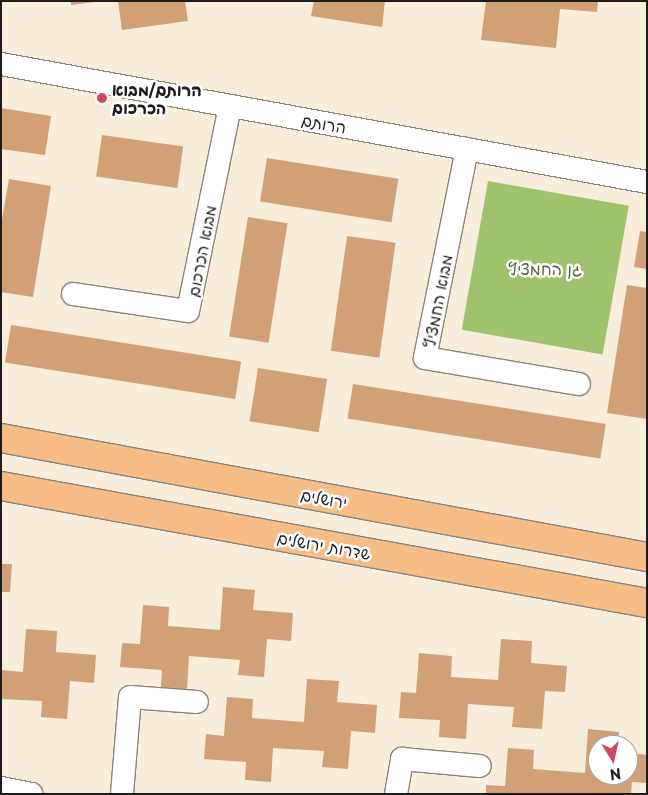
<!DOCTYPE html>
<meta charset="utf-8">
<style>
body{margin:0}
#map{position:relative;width:648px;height:795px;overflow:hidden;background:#f8ecda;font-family:"Playpen Sans","Playpen Sans Hebrew",sans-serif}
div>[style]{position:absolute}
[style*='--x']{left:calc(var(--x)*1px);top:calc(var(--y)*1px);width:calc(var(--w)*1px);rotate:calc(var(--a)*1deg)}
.green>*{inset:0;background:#9fc36d;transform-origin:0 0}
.building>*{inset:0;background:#d2a077;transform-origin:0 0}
.roads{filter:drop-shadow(1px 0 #8a847b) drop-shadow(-1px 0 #8a847b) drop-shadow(0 1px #8a847b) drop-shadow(0 -1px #8a847b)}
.minor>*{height:22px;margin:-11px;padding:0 11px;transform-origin:11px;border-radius:11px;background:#fff}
.major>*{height:28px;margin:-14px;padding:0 14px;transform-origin:14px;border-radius:14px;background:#f6be86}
.dots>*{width:14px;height:14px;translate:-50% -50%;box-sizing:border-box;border:2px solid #fff;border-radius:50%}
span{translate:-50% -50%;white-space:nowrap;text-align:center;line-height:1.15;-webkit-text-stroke:5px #fff;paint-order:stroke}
.poi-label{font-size:16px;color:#1c1c1c;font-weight:700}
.left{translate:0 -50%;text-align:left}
.street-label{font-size:16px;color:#1c1c1c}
.park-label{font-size:16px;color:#505f3c}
.frame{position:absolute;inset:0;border:2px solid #1c1c1c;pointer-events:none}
.north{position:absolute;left:588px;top:735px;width:50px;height:50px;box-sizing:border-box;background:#fff;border:1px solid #a4a4a4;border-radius:50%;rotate:170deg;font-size:14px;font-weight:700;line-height:20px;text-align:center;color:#1c1c1c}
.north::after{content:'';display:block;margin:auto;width:18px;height:22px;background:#d1495b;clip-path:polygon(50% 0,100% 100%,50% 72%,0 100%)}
</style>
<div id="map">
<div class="green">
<i style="left:488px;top:181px;width:143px;height:151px;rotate:10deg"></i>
</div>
<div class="building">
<i style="clip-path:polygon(71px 1px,95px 1px,95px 2px,71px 5px)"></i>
<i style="clip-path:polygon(118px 1px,185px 1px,188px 21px,122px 30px)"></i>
<i style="clip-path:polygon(314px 1px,385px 1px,382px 27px,311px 16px)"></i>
<i style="clip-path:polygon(486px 1px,598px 1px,597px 12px,560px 9px,556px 48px,481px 40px)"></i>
<i style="clip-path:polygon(1px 108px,51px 116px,45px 155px,1px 149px)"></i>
<i style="left:102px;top:135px;width:82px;height:42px;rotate:8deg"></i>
<i style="left:267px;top:158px;width:133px;height:44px;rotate:9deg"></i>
<i style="clip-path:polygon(9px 179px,51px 186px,33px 297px,1px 292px,1px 225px)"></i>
<i style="left:248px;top:217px;width:40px;height:121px;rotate:9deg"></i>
<i style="clip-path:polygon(640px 231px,647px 232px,647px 269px,634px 267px)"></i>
<i style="left:347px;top:236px;width:49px;height:116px;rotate:8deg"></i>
<i style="clip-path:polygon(627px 285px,647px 288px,647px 419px,607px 413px)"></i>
<i style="left:11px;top:325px;width:233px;height:38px;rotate:9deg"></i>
<i style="left:258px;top:368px;width:70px;height:54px;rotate:9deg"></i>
<i style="left:353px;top:384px;width:256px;height:35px;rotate:9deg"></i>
<i style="clip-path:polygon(1px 564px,12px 564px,10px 592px,1px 592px)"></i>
<i style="clip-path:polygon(223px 587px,255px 590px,253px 610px,293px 613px,291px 641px,267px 639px,264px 677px,238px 675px,240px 660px,189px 656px,187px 690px,161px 688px,162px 670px,120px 667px,122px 643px,140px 644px,143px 605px,169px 607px,168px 626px,220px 630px)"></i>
<i style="clip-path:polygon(26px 629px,57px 631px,56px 652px,96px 655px,94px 683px,70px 681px,67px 719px,41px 717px,42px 701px,1px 699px,1px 670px,23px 672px)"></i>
<i style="clip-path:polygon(501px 639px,532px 641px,531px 663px,567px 666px,565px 692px,545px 691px,542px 729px,512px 727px,514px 707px,468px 704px,466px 739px,439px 737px,440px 720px,399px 718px,401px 692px,416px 693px,419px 653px,452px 656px,451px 677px,498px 680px)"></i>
<i style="clip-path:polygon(307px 679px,339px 681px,337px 702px,377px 705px,375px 733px,351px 731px,348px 769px,322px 767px,324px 751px,273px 748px,271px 782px,245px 780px,246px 762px,204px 759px,206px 734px,224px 736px,227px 697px,253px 699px,252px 718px,304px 722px)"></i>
<i style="clip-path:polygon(588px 729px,619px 732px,618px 745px,598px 745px,598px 775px,628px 775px,628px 753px,647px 755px,647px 783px,632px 782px,631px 794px,486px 794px,486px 785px,505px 786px,508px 748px,534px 750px,533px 769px,585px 773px)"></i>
</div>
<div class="roads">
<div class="minor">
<i style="--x:1;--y:64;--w:657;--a:10.35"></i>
<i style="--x:467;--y:149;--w:213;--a:101.4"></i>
<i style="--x:425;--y:358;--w:156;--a:9.6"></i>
<i style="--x:73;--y:294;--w:116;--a:8.4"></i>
<i style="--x:188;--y:311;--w:209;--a:-78.4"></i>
<i style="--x:1;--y:788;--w:31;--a:11"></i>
<i style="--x:122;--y:794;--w:97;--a:-85.3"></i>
<i style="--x:130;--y:697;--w:67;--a:4.3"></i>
<i style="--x:396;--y:794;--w:36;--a:-80"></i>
<i style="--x:402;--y:759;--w:78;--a:5.1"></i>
</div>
<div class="major">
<i style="--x:1;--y:438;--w:657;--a:10.44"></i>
<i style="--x:1;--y:486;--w:657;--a:10.27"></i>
</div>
</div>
<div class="dots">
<i style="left:102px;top:98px;background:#d1495b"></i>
</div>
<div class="poi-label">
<span class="left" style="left:112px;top:98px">הרותם/מבוא<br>הכרכום</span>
</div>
<div class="street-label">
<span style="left:324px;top:123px;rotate:10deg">הרותם</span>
<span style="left:201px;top:251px;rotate:-79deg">מבוא הכרכום</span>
<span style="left:437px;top:301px;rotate:-79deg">מבוא החמציץ</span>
<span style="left:324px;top:498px;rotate:10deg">ירושלים</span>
<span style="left:324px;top:545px;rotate:10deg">שדרות ירושלים</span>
</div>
<div class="park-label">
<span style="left:545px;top:268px">גן החמציץ</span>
</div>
<div class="frame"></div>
<div class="north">N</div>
</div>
